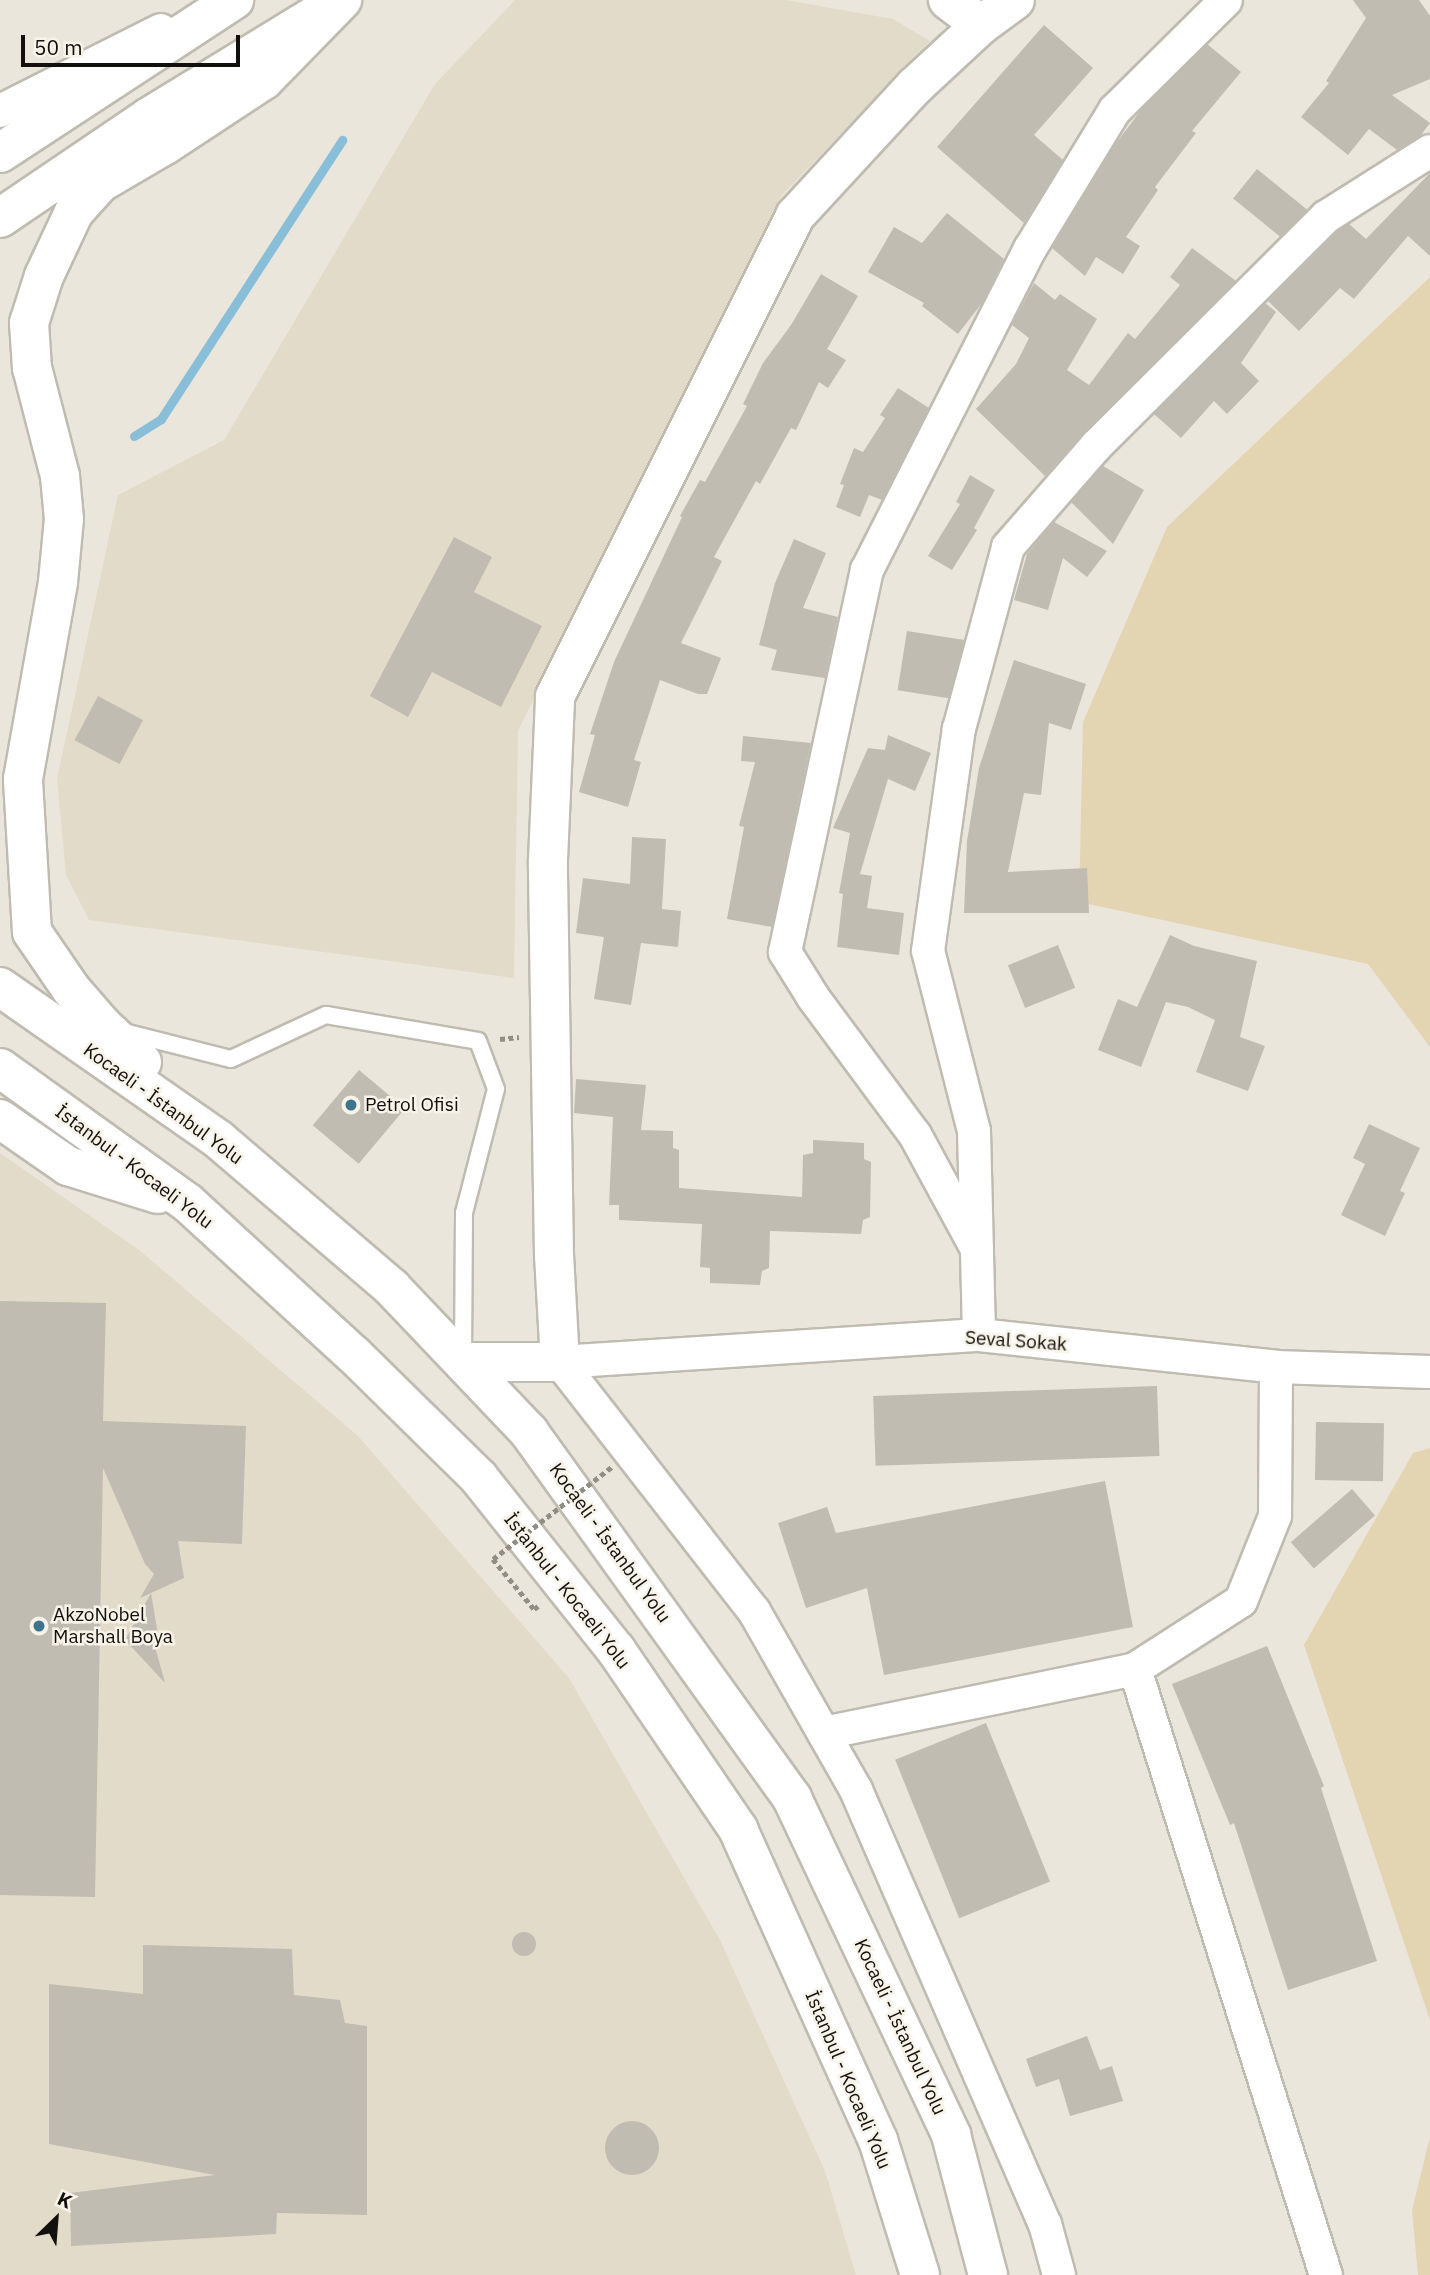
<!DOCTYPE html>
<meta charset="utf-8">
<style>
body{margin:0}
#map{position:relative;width:1430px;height:2275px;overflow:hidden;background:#eae6db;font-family:"IBM Plex Sans",sans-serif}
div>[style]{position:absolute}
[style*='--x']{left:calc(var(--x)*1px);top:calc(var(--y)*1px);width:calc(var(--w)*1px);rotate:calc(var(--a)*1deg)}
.built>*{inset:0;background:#e3dbca}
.green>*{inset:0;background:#e4d5b2}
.stream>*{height:9px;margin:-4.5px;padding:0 4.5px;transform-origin:4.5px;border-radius:4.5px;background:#89bed8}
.building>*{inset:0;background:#c0bcb2;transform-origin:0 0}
.round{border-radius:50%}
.path>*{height:4.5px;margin-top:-2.25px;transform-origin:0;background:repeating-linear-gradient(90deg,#918e86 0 5px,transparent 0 8.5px)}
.roads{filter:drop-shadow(2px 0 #c0bbb1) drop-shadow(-2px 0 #c0bbb1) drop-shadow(0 2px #c0bbb1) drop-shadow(0 -2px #c0bbb1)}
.service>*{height:16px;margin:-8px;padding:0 8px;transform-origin:8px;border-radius:8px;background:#fff}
.minor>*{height:32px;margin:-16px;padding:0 16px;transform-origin:16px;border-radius:16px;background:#fff}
.tertiary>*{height:38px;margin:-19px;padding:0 19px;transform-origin:19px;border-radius:19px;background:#fff}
.trunk>*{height:38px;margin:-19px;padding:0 19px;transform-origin:19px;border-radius:19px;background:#fff}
.path-bridge>*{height:4.5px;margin-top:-2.25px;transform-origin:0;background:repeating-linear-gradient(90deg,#918e86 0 5px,transparent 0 8.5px)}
.dots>*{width:19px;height:19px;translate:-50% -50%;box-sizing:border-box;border:4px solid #f8f3e8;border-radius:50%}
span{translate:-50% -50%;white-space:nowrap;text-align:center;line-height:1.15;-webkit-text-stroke:5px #f8f3e8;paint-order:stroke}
.street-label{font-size:19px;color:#11100c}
.poi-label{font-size:19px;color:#11100c}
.left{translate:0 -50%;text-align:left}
.north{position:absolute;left:21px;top:2184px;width:70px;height:70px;-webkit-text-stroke:5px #f8f3e8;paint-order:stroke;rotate:25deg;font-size:19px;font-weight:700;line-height:28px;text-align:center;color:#11100c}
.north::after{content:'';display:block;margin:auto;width:24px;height:32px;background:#11100c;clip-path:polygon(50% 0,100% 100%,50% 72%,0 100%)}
.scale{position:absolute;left:21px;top:35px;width:219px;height:32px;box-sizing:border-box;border:4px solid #11100c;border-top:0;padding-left:9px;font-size:21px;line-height:24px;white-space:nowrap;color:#11100c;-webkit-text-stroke:5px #f8f3e8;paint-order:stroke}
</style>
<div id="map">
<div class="built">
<i style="clip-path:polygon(515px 0,786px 0,893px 19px,930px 41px,781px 196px,518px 731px,514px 978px,89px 920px,66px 875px,57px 779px,118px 495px,224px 440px,435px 84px)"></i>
<i style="clip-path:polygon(0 1153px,139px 1250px,358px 1436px,569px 1678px,720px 1940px,825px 2171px,856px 2275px,0 2275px)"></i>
</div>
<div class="green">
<i style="clip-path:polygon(1430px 277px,1430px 1047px,1368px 964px,1079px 902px,1083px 722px,1167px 527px)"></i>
<i style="clip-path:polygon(1430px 1448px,1430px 2020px,1304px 1645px,1413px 1453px)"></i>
<i style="clip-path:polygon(1430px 2137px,1430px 2275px,1418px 2275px,1412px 2210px)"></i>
</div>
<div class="stream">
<i style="--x:134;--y:436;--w:32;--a:-32"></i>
<i style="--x:161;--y:419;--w:333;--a:-57"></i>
</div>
<div class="building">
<i style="clip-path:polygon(1353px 0,1419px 0,1430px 16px,1430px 79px,1392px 95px,1430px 123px,1421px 135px,1397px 150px,1369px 129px,1348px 155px,1301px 117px,1329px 83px,1326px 81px,1366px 18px)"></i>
<i style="clip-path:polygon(1044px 25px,1093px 68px,1034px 135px,1063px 160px,1024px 223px,937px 147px)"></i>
<i style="clip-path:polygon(1207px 44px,1241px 72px,1192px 131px,1196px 133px,1155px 187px,1158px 190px,1126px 237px,1140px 246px,1123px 274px,1096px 257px,1085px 276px,1052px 248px,1117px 142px,1141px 110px)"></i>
<i style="left:1257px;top:169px;width:65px;height:38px;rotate:39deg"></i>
<i style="clip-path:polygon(1430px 173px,1430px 256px,1408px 236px,1354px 299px,1340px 288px,1299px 331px,1268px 301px,1338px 231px,1349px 224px,1366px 239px)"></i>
<i style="clip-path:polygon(947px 213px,1004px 259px,982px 303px,958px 334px,922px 306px,924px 303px,868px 272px,894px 227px,922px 243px)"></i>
<i style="clip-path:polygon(1192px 248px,1236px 281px,1083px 433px,1045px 476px,976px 409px,1016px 364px,1029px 338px,1012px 325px,1034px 283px,1055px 300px,1060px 294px,1097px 319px,1067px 370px,1089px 385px,1128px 333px,1135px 339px,1180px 285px,1170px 277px)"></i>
<i style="clip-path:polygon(821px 274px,858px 296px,827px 349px,846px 360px,828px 388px,819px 382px,796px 430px,791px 428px,760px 484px,756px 481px,714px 557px,722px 561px,681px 643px,721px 658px,707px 694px,698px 694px,660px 680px,634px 760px,641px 762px,628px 807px,579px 792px,595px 735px,590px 734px,614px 662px,682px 517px,680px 516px,700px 480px,705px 482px,747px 406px,743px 404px,763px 363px,791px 325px)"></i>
<i style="clip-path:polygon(1265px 303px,1276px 312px,1241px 363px,1259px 381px,1227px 414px,1214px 401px,1181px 438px,1154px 414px)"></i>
<i style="clip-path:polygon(898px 388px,929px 408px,882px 500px,869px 495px,860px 517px,836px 507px,844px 485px,840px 484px,854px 448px,863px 452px,885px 418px,880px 415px)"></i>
<i style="clip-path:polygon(1103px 466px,1144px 490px,1113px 544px,1071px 502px)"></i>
<i style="clip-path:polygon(970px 475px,995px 490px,974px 528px,977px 530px,952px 570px,928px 556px,960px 504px,956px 502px)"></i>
<i style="clip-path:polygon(1054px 522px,1107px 551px,1087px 577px,1063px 558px,1048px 610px,1014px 600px,1027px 554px)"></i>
<i style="clip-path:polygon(454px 537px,492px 557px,474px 592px,542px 626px,501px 707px,432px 672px,408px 717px,370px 696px)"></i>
<i style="clip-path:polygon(794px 539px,826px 553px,803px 608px,838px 617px,825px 678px,771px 670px,777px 650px,759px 645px,775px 583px)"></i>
<i style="left:907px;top:631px;width:58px;height:60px;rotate:9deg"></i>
<i style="clip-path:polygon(1014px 660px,1086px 684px,1071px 730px,1049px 723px,1041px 795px,1024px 793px,1008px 872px,1087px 868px,1089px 913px,964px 913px,967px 841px,979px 768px)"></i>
<i style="left:98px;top:696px;width:51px;height:50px;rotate:28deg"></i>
<i style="clip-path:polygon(888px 735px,931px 753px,915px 791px,888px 779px,860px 874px,872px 876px,867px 908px,904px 913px,899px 955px,837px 947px,843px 894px,839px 893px,850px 833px,833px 828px,868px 748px,885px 750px)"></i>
<i style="clip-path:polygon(743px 736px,811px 743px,772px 927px,727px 919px,744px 827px,739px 826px,755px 762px,741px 761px)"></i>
<i style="clip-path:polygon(632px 837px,666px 839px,662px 909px,681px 911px,678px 947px,641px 943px,631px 1005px,594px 999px,604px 937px,576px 933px,583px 878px,630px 884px)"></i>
<i style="clip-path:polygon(1170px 935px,1194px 946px,1257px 961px,1240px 1037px,1265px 1046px,1248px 1091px,1196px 1072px,1215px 1020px,1188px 1007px,1166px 1002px,1141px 1067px,1098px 1050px,1118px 999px,1137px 1007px)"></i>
<i style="left:1058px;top:945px;width:46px;height:54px;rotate:68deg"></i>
<i style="left:359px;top:1070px;width:60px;height:72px;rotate:40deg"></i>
<i style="clip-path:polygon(576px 1079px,646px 1085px,641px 1130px,673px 1131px,673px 1148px,679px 1150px,679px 1188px,802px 1197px,803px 1155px,813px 1153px,813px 1140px,864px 1143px,864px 1159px,871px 1162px,870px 1217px,863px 1220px,861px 1234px,770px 1231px,769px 1268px,762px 1271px,760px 1285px,710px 1283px,710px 1268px,700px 1267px,702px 1224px,619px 1220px,619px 1205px,609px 1205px,613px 1117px,574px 1113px)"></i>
<i style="clip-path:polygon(1369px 1124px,1420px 1148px,1400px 1191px,1405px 1193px,1385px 1236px,1341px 1215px,1365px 1164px,1353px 1158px)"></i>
<i style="clip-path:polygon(0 1301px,106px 1303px,103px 1421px,246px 1426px,242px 1544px,178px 1541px,184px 1578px,140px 1598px,154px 1574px,145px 1564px,103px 1468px,95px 1897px,0 1895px)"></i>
<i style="left:1157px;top:1386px;width:70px;height:284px;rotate:88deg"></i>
<i style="left:1316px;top:1422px;width:68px;height:58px;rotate:1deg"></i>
<i style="clip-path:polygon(1105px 1481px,1133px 1627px,884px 1675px,867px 1588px,806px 1608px,778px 1523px,827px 1507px,836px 1533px)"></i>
<i style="left:1352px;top:1489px;width:35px;height:81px;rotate:49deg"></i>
<i style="clip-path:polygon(151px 1593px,158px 1635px,154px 1643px,165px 1683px,125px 1640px)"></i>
<i style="clip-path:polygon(1267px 1646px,1324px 1786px,1321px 1788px,1377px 1961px,1288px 1990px,1234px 1823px,1230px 1825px,1172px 1684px)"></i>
<i style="left:986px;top:1723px;width:171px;height:98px;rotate:68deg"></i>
<i class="round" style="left:512px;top:1932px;width:24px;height:24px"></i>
<i style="clip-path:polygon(143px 1945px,292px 1949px,294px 1995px,340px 2000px,345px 2023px,367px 2026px,367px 2215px,277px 2213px,276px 2234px,71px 2246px,70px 2193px,215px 2175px,49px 2144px,49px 1984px,143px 1994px)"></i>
<i style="clip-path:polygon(1087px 2036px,1100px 2070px,1112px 2066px,1123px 2101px,1070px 2116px,1059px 2079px,1036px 2087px,1026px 2059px)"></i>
<i class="round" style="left:605px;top:2121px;width:54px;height:54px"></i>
</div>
<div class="path">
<i style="--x:500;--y:1039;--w:19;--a:-6"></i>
<i style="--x:493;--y:1559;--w:65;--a:50.6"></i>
<i style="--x:534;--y:1609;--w:5;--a:-37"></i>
</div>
<div class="roads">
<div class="service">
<i style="--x:124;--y:1032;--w:110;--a:14.2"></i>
<i style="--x:231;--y:1059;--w:105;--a:-24.9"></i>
<i style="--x:326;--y:1015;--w:154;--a:9.7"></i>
<i style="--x:478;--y:1041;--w:51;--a:69.4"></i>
<i style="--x:496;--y:1089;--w:128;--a:104.5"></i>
<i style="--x:464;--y:1213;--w:143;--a:90.4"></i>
</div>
<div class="minor">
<i style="--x:0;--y:111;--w:180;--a:-26.7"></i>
<i style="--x:977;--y:1249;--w:130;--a:-118.5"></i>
<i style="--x:915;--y:1135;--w:172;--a:-126.5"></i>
<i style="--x:813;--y:997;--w:53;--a:-121.9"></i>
<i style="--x:785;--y:952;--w:391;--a:-77.9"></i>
<i style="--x:867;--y:570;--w:360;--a:-63.1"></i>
<i style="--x:1030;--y:249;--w:163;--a:-58.6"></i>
<i style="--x:1115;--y:110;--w:156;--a:-44.7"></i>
<i style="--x:979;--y:1335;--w:204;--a:-91.4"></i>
<i style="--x:974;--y:1131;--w:186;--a:-104.3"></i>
<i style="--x:928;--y:951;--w:224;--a:-82.1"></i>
<i style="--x:959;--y:729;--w:188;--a:-74.9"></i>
<i style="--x:1008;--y:547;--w:134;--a:-48.9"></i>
<i style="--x:1096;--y:446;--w:325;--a:-44.9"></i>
<i style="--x:1326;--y:217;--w:123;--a:-32.4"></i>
<i style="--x:560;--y:1362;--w:316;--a:52.1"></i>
<i style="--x:754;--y:1611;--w:206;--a:60.3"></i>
<i style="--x:856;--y:1790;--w:473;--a:66.5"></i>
<i style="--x:1045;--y:2224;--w:53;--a:74.6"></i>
<i style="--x:560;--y:1362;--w:420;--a:-3.7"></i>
<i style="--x:979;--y:1335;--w:299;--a:6.1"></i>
<i style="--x:1276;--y:1367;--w:154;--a:1.9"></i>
<i style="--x:1135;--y:1669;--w:635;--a:72.51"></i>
<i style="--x:824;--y:1733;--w:318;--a:-11.6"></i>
<i style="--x:1135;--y:1669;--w:126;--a:-32.7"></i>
<i style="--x:1241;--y:1601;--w:92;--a:-68.2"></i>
<i style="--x:1275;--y:1516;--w:149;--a:-89.6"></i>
</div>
<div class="tertiary">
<i style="--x:948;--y:0;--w:41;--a:37.1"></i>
<i style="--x:0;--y:153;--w:280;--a:-33.2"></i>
<i style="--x:0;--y:218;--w:180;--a:-34.1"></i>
<i style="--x:149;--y:117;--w:206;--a:-31.5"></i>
<i style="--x:560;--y:1362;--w:106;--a:-93.2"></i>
<i style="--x:554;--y:1256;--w:396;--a:-90.9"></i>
<i style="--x:548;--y:860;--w:163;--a:-87.5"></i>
<i style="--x:555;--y:697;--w:538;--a:-63.48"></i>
<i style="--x:795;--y:216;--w:176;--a:-47.3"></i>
<i style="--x:914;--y:87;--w:91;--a:-42.8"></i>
<i style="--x:981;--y:25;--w:42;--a:-36.3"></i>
</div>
<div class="trunk">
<i style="--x:0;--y:987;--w:267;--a:34.9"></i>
<i style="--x:219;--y:1140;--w:228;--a:40.5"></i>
<i style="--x:392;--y:1288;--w:199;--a:46.4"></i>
<i style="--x:529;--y:1432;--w:451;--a:54.3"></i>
<i style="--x:792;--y:1798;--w:373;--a:64.7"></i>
<i style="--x:951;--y:2135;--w:145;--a:75.2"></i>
<i style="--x:142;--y:1062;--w:53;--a:-137.3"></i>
<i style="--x:103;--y:1026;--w:49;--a:-130.9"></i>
<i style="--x:71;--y:989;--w:69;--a:-124.4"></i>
<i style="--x:32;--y:932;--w:153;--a:-93.4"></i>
<i style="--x:23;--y:779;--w:200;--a:-79.9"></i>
<i style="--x:58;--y:582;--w:63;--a:-84.6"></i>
<i style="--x:64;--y:519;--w:43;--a:-95.3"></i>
<i style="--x:60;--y:476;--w:112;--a:-104.5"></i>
<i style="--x:32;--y:368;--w:45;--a:-93.8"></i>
<i style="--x:29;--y:323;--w:49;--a:-72.3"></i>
<i style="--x:44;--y:276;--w:71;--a:-64.9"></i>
<i style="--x:74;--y:212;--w:39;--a:-48"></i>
<i style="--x:100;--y:183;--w:75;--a:-30.3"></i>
<i style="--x:165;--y:145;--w:118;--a:-33.3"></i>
<i style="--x:264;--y:80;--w:112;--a:-45.7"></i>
<i style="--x:0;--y:1068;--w:231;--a:35.7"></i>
<i style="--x:188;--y:1203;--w:224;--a:42.5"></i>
<i style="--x:353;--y:1354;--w:177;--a:44.5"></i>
<i style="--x:479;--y:1478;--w:220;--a:51.5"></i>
<i style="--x:616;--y:1650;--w:217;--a:55.7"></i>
<i style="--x:738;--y:1829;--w:341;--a:65.8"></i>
<i style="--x:878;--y:2140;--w:141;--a:72.7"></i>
<i style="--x:0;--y:1119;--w:83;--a:34.7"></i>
<i style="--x:68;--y:1166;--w:94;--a:17.3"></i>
<i style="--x:463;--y:1362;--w:97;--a:0"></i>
</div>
</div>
<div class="path-bridge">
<i style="--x:493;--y:1559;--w:152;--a:-37.8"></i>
</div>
<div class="dots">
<i style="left:351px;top:1105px;background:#3d758f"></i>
<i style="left:39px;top:1626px;background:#3d758f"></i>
</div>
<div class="street-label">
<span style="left:163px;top:1104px;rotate:36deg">Kocaeli - İstanbul Yolu</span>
<span style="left:134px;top:1167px;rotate:37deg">İstanbul - Kocaeli Yolu</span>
<span style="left:1016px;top:1341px;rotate:4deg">Seval Sokak</span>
<span style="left:610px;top:1543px;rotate:54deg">Kocaeli - İstanbul Yolu</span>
<span style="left:567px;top:1591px;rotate:52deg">İstanbul - Kocaeli Yolu</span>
<span style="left:900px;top:2027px;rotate:65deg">Kocaeli - İstanbul Yolu</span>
<span style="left:848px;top:2080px;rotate:67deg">İstanbul - Kocaeli Yolu</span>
</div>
<div class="poi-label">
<span class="left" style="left:365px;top:1105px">Petrol Ofisi</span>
<span class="left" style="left:53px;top:1626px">AkzoNobel<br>Marshall Boya</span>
</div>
<div class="north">K</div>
<div class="scale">50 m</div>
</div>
